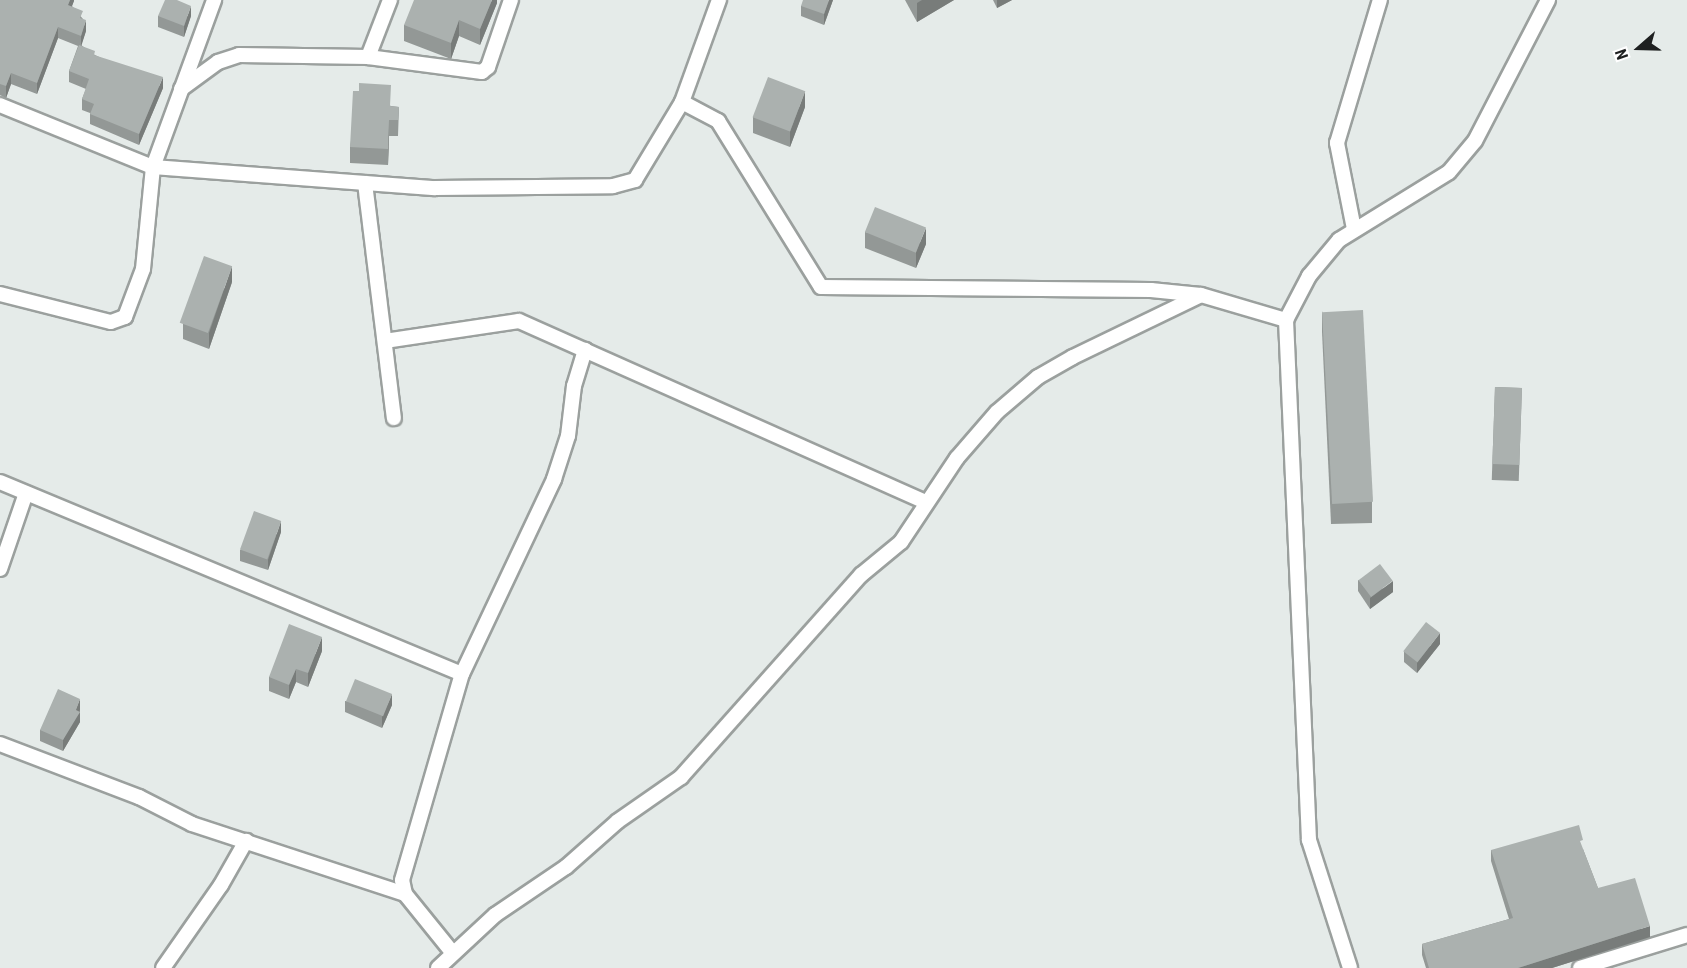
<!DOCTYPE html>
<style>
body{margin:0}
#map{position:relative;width:1687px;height:968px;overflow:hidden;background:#e5ebe9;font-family:"Roboto Condensed",sans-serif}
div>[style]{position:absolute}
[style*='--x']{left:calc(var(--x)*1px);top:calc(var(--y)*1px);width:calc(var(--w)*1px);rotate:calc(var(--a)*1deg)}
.roads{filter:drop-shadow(2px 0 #9ba09e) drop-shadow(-2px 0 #9ba09e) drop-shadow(0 2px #9ba09e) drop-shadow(0 -2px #9ba09e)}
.minor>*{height:14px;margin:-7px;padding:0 7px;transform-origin:7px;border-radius:7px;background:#fff}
.wall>*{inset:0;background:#939896;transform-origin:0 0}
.shaded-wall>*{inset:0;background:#787c7a}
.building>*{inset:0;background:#abb1af;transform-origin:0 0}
span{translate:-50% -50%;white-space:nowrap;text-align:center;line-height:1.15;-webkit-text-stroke:5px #fff;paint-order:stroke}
.north{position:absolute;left:1609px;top:18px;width:60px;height:60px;-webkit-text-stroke:4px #fff;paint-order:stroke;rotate:250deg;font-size:16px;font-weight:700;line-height:24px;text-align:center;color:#1e2020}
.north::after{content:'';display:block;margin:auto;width:21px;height:27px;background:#1e2020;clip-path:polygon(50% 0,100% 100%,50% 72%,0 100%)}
</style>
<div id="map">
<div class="roads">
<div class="minor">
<i style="--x:368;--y:57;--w:61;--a:-68.9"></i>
<i style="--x:181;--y:89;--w:46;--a:-36.1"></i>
<i style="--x:218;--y:62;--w:22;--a:-18"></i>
<i style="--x:239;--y:55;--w:129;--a:0.9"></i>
<i style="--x:368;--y:57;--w:115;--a:7.5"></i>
<i style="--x:482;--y:72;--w:8;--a:-40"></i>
<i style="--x:488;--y:67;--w:71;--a:-71.1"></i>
<i style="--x:682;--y:102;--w:109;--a:-70.1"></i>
<i style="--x:0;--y:105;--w:165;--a:22.1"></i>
<i style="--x:153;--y:167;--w:283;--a:4.3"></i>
<i style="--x:435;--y:188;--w:178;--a:-0.6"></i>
<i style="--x:613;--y:186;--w:23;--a:-15"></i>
<i style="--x:635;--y:180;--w:91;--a:-58.9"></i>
<i style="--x:682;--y:102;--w:41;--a:27.8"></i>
<i style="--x:718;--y:121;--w:195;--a:58.2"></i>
<i style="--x:821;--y:287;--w:330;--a:0.5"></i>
<i style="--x:1151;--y:290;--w:50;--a:5.7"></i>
<i style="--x:1201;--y:295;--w:89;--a:16.4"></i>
<i style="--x:1286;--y:320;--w:521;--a:87.47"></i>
<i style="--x:1309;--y:840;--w:134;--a:72.2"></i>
<i style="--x:365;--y:183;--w:237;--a:83"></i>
<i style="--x:1354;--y:229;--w:88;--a:-101.2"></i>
<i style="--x:1337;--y:143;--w:149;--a:-73.3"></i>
<i style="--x:0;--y:294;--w:114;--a:14.2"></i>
<i style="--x:111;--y:322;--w:15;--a:-20"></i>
<i style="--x:125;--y:317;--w:51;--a:-69.4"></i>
<i style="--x:143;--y:269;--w:102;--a:-84.4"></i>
<i style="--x:153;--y:167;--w:178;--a:-69.9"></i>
<i style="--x:1286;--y:320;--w:50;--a:-62.4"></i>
<i style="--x:1309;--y:276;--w:47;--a:-50.2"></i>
<i style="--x:1339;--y:240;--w:129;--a:-31.7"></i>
<i style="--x:1449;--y:172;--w:40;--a:-50"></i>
<i style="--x:1475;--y:141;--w:159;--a:-62.6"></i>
<i style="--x:385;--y:341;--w:135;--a:-8.5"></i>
<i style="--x:519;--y:321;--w:445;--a:24"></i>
<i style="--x:0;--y:482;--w:500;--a:22.57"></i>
<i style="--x:0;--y:569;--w:80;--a:-71.1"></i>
<i style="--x:0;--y:744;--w:149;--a:20.9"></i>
<i style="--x:139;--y:797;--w:59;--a:27"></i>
<i style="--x:192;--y:824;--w:224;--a:18.2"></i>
<i style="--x:452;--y:952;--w:75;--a:-129"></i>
<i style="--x:405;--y:894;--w:14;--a:-102"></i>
<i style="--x:402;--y:880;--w:215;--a:-73.8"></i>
<i style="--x:462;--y:674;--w:216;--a:-64.7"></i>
<i style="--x:554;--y:479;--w:45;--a:-72"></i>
<i style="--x:568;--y:436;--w:50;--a:-83.2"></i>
<i style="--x:574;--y:386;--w:38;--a:-73"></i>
<i style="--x:163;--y:968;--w:101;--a:-55.1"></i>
<i style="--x:221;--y:885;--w:51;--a:-60.4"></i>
<i style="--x:438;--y:968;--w:78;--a:-42.9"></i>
<i style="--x:495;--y:915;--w:86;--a:-34.1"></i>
<i style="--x:566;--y:867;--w:69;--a:-41.5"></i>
<i style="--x:618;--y:821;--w:77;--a:-34.9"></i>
<i style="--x:681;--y:777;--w:271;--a:-48.3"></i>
<i style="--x:861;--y:575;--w:52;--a:-39.5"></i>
<i style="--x:901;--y:542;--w:101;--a:-56.3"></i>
<i style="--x:957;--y:458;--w:61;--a:-49"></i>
<i style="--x:997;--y:412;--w:54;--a:-40.5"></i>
<i style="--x:1038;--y:377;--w:40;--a:-29.7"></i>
<i style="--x:1073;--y:357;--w:140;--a:-25.8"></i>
<i style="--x:1580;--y:968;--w:112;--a:-17.1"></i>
</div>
</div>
<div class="wall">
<i style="clip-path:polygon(0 0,74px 0,72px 6px,83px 19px,86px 31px,81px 45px,95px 55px,163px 88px,139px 145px,90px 124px,90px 113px,82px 110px,82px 99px,86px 89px,69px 82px,69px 71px,78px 46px,58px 38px,37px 94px,11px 84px,6px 98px,0 95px)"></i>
<i style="clip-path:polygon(497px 0,497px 3px,480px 45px,459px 36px,451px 59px,404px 41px,404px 25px)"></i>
<i style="clip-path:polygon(833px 0,824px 25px,801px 16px,801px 6px)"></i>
<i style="clip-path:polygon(905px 0,954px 0,917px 22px)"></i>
<i style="clip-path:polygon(993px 0,1012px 0,997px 8px)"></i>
<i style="clip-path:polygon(158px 16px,191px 16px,184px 37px,158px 27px)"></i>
<i style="clip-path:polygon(359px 91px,391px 106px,399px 107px,398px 136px,389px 136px,388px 165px,350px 163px,350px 147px)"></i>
<i style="clip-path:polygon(805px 107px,790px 147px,753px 133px,753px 117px)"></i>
<i style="clip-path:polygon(865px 232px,926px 244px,916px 268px,865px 248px)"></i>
<i style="clip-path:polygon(232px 282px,209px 349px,183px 339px,183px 324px)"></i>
<i style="clip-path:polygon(1322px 311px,1372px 502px,1372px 523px,1331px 524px,1322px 332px)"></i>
<i style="left:1495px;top:387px;width:27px;height:93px;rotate:2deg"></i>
<i style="clip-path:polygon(281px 532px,268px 570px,240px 561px,240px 550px)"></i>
<i style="clip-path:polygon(1358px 580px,1393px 592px,1370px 609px,1358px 591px)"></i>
<i style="clip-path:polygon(1440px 644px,1417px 673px,1404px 662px,1404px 652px)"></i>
<i style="clip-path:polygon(322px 651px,308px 687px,296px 682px,289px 699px,269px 691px,269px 677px)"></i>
<i style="clip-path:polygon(345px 701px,392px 705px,382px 728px,345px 712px)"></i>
<i style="clip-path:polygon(80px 710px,80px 722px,63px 751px,40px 741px,40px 730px)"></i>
<i style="clip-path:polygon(1583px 849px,1598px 888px,1650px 937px,1552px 968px,1426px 968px,1422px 955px,1422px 944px,1509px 919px,1491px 861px,1491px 850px)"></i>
</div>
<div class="shaded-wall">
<i style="clip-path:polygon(70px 0,74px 0,74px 1px,68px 16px,68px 5px)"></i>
<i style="clip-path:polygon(492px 0,497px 0,497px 3px,480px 45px,480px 29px)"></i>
<i style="clip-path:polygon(829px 0,833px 0,824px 25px,824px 14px)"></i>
<i style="clip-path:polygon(922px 0,954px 0,917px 22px,917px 3px)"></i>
<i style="clip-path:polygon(997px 0,1012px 0,997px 8px)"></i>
<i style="clip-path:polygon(191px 6px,191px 16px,184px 37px,184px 26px)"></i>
<i style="clip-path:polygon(86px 20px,86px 31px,81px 47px,81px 36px)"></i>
<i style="clip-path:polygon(459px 20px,459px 36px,451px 59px,451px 43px)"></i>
<i style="clip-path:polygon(58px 27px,58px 38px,37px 94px,37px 83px)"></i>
<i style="clip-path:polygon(11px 73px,11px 84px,6px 98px,6px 86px)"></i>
<i style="clip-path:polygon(163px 77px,163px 88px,139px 145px,139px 134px)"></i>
<i style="clip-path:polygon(805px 91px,805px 107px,790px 147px,790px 132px)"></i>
<i style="clip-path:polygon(389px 120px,389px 136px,388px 165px,388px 149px)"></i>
<i style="clip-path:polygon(926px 228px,926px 244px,916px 268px,916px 252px)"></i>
<i style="clip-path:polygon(232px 266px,232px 282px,209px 349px,209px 333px)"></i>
<i style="clip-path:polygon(281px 521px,281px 532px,268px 570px,268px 560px)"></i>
<i style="clip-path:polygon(1393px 581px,1393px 592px,1370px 609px,1370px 598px)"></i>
<i style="clip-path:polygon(1440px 633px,1440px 644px,1417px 673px,1417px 663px)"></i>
<i style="clip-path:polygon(322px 637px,322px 651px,308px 687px,308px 673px)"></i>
<i style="clip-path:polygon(296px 669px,296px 682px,289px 699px,289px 685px)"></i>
<i style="clip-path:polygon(392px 694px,392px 705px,382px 728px,382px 717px)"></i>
<i style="clip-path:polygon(80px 699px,80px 710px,79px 714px,80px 712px,80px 722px,63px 751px,63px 740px)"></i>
<i style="clip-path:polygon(1650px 926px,1650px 937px,1552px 968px,1518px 968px)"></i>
</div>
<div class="building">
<i style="clip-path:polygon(0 0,70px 0,68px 5px,83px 11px,80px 18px,86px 20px,81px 36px,58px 27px,37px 83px,11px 73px,6px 86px,0 84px)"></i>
<i style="clip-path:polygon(165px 0,177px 0,191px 6px,184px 26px,158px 16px)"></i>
<i style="clip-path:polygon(414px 0,492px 0,480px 29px,459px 20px,451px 43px,404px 25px)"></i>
<i style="clip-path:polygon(803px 0,829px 0,824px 14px,801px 6px)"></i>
<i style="clip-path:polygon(79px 45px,95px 51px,94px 55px,163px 77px,139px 134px,90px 114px,94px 104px,82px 99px,89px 79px,69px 71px)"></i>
<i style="left:768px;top:77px;width:40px;height:43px;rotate:21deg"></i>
<i style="clip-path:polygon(359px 83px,391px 85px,390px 106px,399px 107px,398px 120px,389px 120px,388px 149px,350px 147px,353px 91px,359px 91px)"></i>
<i style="left:875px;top:207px;width:55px;height:27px;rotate:22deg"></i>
<i style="left:204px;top:256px;width:30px;height:71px;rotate:20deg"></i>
<i style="left:1363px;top:310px;width:192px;height:41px;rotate:87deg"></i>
<i style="left:1495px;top:387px;width:27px;height:77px;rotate:2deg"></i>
<i style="left:254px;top:511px;width:29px;height:41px;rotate:20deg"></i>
<i style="left:1380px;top:564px;width:21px;height:27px;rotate:53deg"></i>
<i style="left:1426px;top:622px;width:18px;height:37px;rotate:38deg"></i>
<i style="clip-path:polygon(289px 624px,322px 637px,308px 673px,296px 669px,289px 685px,269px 677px)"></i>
<i style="left:355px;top:679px;width:40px;height:24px;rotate:22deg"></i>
<i style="clip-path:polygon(58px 689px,80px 699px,76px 710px,80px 712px,63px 740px,40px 730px)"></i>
<i style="clip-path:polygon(1579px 825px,1583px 840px,1580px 841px,1598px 888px,1635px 878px,1650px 926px,1518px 968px,1429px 968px,1422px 944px,1513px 918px,1491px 850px)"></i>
</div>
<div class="north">N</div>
</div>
